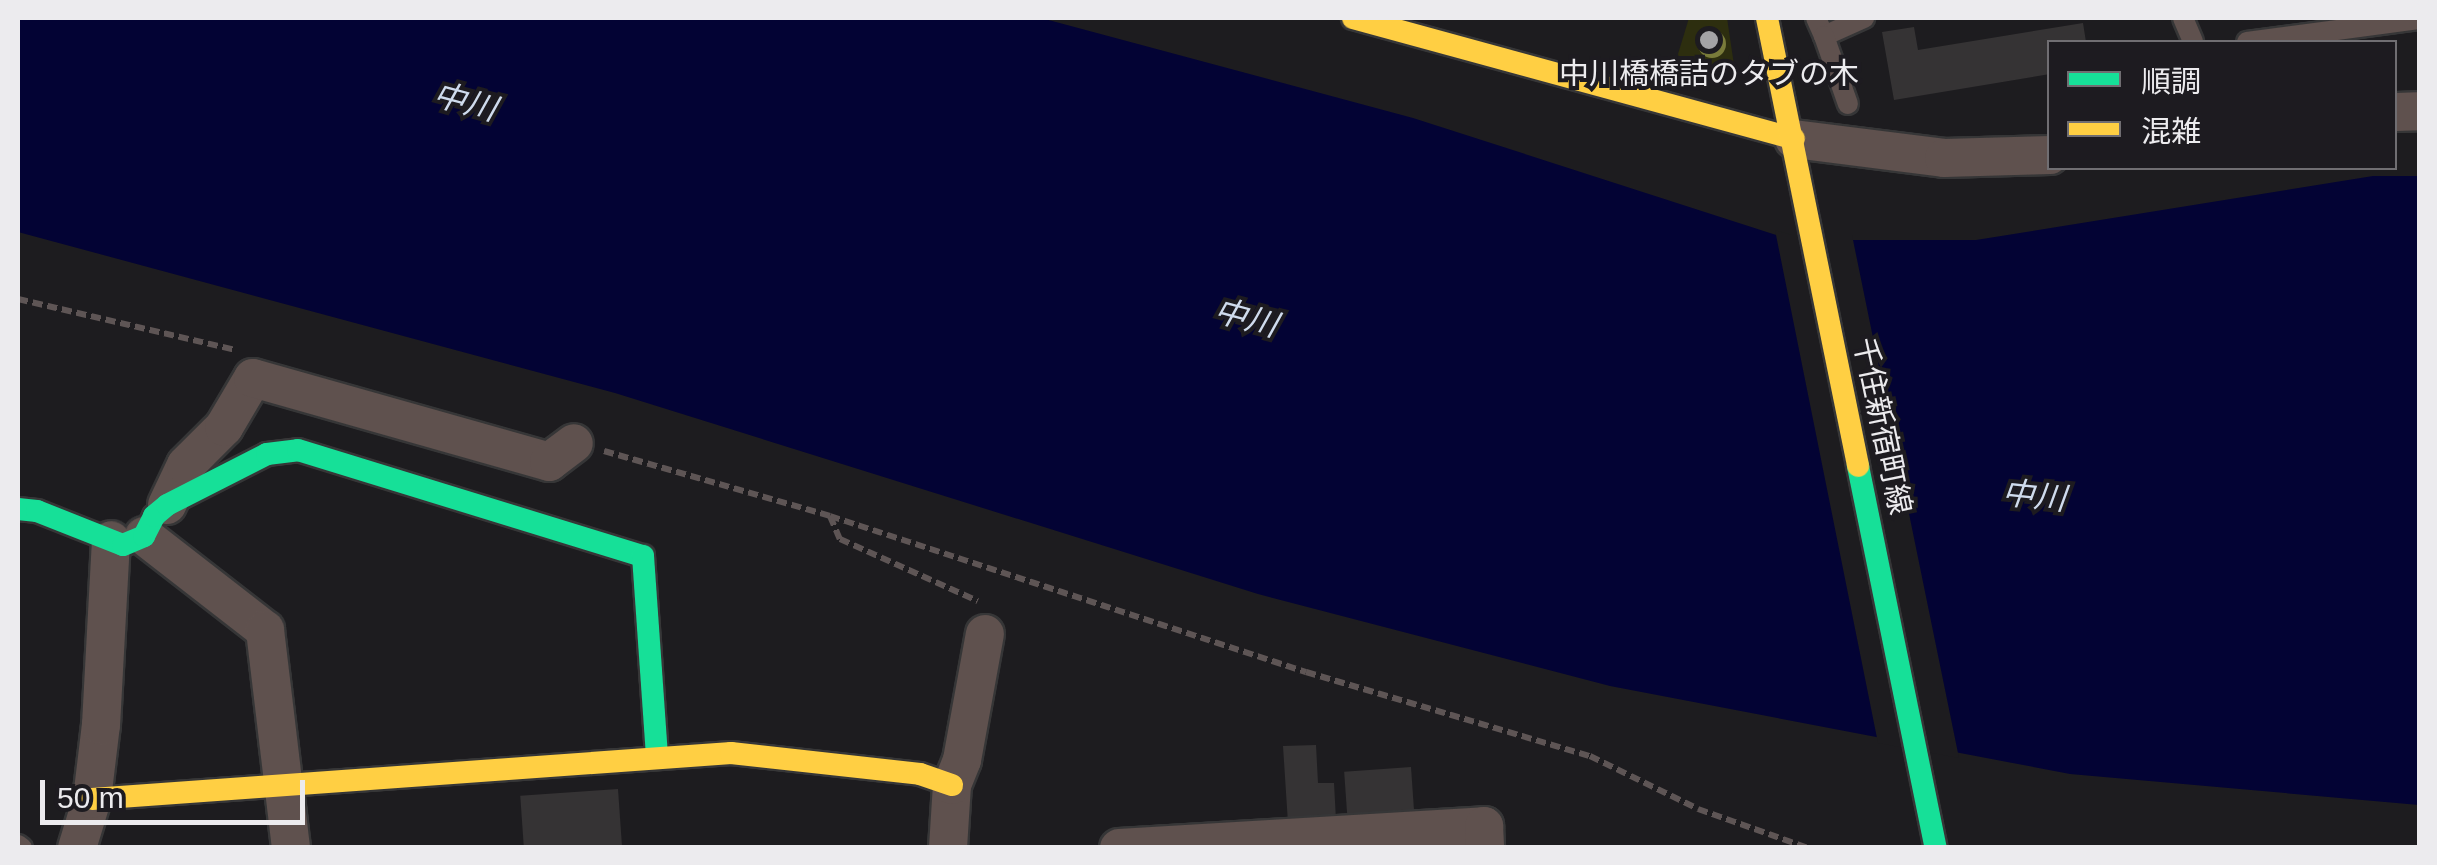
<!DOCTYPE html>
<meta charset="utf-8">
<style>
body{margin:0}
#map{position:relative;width:2437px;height:865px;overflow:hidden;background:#1d1c1f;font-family:Helvetica,"Noto Sans JP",sans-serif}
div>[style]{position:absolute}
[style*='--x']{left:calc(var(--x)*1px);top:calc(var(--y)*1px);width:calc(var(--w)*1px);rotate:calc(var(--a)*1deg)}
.green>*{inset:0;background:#2d2e0f}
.water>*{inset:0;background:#030334}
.pier>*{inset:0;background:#1d1c1f}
.building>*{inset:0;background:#353334;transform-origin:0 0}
.path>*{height:6px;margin-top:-3px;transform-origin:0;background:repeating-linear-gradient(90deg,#5e5555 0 10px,transparent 0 15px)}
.roads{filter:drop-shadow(2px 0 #363637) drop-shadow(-2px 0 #363637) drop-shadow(0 2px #363637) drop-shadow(0 -2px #363637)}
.lane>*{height:20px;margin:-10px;padding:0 10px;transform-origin:10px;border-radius:10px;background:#5f514e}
.street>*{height:38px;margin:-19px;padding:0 19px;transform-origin:19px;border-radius:19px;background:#5f514e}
.fast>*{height:22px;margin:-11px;padding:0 11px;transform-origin:11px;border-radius:11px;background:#16e098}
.slow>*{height:22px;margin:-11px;padding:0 11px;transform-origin:11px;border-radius:11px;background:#ffcf43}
.trees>*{width:28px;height:28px;margin:-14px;border-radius:50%;background:#797b3a}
.dots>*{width:28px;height:28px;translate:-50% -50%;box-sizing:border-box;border:5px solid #1d1b20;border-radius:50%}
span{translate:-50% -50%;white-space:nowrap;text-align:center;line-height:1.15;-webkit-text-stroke:8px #1d1b20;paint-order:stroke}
.poi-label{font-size:30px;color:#ecebee}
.street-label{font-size:30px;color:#ecebee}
.water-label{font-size:32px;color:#cfdbed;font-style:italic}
.frame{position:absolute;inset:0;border:20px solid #ecebee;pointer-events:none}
.legend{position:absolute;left:2047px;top:40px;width:350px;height:130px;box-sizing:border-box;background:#1d1b20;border:2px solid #706e72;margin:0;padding:12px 18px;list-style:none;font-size:30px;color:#ecebee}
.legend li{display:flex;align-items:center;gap:20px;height:50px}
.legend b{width:50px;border:2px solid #706e72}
.scale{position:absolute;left:40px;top:780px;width:265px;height:45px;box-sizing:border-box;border:5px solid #ecebee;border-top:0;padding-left:12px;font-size:30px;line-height:35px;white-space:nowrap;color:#ecebee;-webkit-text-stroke:8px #1d1b20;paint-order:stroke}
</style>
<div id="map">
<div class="green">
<i style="clip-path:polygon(1689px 18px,1727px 18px,1734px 65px,1682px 67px,1678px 54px)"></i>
</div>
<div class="water">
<i style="clip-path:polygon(18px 18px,1041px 18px,1413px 118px,1792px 240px,1976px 240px,2373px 176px,2419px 176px,2419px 805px,2070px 774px,1610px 686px,1258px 594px,615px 393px,18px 232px)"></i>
</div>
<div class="pier">
<i style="clip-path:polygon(1775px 230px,1792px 235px,1852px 235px,1959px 758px,1878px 743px)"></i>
</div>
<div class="building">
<i style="clip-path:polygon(2083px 23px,2086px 42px,2050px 42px,2050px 74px,1894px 100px,1882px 32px,1914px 27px,1918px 50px)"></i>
<i style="clip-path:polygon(1316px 745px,1318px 783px,1334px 783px,1336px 820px,1288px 823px,1283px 746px)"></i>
<i style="left:1411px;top:767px;width:47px;height:67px;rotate:86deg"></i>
<i style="left:618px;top:789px;width:59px;height:98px;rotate:86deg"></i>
</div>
<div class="path">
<i style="--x:18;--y:299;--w:223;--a:13.2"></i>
<i style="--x:604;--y:451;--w:235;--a:16"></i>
<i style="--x:830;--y:516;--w:501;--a:18.15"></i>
<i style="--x:1306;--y:672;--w:296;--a:16.5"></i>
<i style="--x:1590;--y:756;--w:120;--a:26.1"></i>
<i style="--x:1698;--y:809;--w:117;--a:19.5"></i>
<i style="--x:830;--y:516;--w:25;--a:67"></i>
<i style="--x:840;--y:539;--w:151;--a:24.2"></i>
</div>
<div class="roads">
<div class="lane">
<i style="--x:1816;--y:18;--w:20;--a:66"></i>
<i style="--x:1824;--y:36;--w:44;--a:-24.2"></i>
<i style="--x:2183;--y:18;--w:26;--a:67"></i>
<i style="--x:1824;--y:36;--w:72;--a:70.6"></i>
<i style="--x:2247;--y:42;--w:175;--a:-7.6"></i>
<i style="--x:18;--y:845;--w:5;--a:37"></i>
</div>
<div class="street">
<i style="--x:2394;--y:112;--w:26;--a:-2"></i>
<i style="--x:1794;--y:139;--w:151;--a:7.2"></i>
<i style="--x:1944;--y:158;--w:106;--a:-1.6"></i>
<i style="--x:167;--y:505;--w:44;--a:-64.6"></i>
<i style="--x:186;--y:465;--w:54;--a:-45"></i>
<i style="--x:224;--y:427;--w:57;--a:-59.4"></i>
<i style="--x:253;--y:378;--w:308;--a:15.8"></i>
<i style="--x:549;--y:462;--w:31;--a:-37"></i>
<i style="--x:144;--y:536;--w:153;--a:37.8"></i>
<i style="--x:265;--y:630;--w:220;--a:83.2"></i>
<i style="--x:77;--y:848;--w:51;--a:-73"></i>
<i style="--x:92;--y:799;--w:75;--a:-83.1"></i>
<i style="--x:101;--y:725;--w:185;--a:-86.9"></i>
<i style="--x:948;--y:848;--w:63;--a:-86.4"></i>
<i style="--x:952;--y:785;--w:27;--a:-68"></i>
<i style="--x:962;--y:760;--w:128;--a:-79.7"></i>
<i style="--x:1119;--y:848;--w:366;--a:-3.4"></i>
<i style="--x:1484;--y:826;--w:22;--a:87"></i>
</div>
<div class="fast">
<i style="--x:1858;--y:466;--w:390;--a:78.5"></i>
<i style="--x:18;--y:509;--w:19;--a:6"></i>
<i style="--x:37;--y:511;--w:92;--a:21.6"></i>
<i style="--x:123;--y:545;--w:23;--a:-23"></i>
<i style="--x:144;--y:536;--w:22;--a:-63"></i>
<i style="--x:154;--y:516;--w:17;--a:-40"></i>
<i style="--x:167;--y:505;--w:112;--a:-27"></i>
<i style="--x:267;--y:454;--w:31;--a:-7"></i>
<i style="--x:298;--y:450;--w:361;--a:17.1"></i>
<i style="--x:643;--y:556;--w:202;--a:86"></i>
</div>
<div class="slow">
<i style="--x:1353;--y:18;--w:457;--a:15.3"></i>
<i style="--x:1767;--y:18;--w:457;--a:78.5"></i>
<i style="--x:92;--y:799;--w:641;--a:-4.12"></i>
<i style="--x:731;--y:753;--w:190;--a:6.3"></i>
<i style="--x:920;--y:774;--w:34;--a:19"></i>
</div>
</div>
<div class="trees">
<i style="left:1712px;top:44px"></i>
</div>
<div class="dots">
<i style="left:1709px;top:40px;background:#a4a3a6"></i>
</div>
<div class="poi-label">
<span style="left:1709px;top:74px">中川橋橋詰のタブの木</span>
</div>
<div class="street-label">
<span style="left:1882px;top:426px;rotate:78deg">千住新宿町線</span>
</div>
<div class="water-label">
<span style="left:465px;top:102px;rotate:15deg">中川</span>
<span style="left:1246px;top:318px;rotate:15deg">中川</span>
<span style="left:2034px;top:496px;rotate:6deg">中川</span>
</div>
<div class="frame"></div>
<ul class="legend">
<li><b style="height:12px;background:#16e098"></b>順調</li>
<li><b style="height:12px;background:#ffcf43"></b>混雑</li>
</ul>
<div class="scale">50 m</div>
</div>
